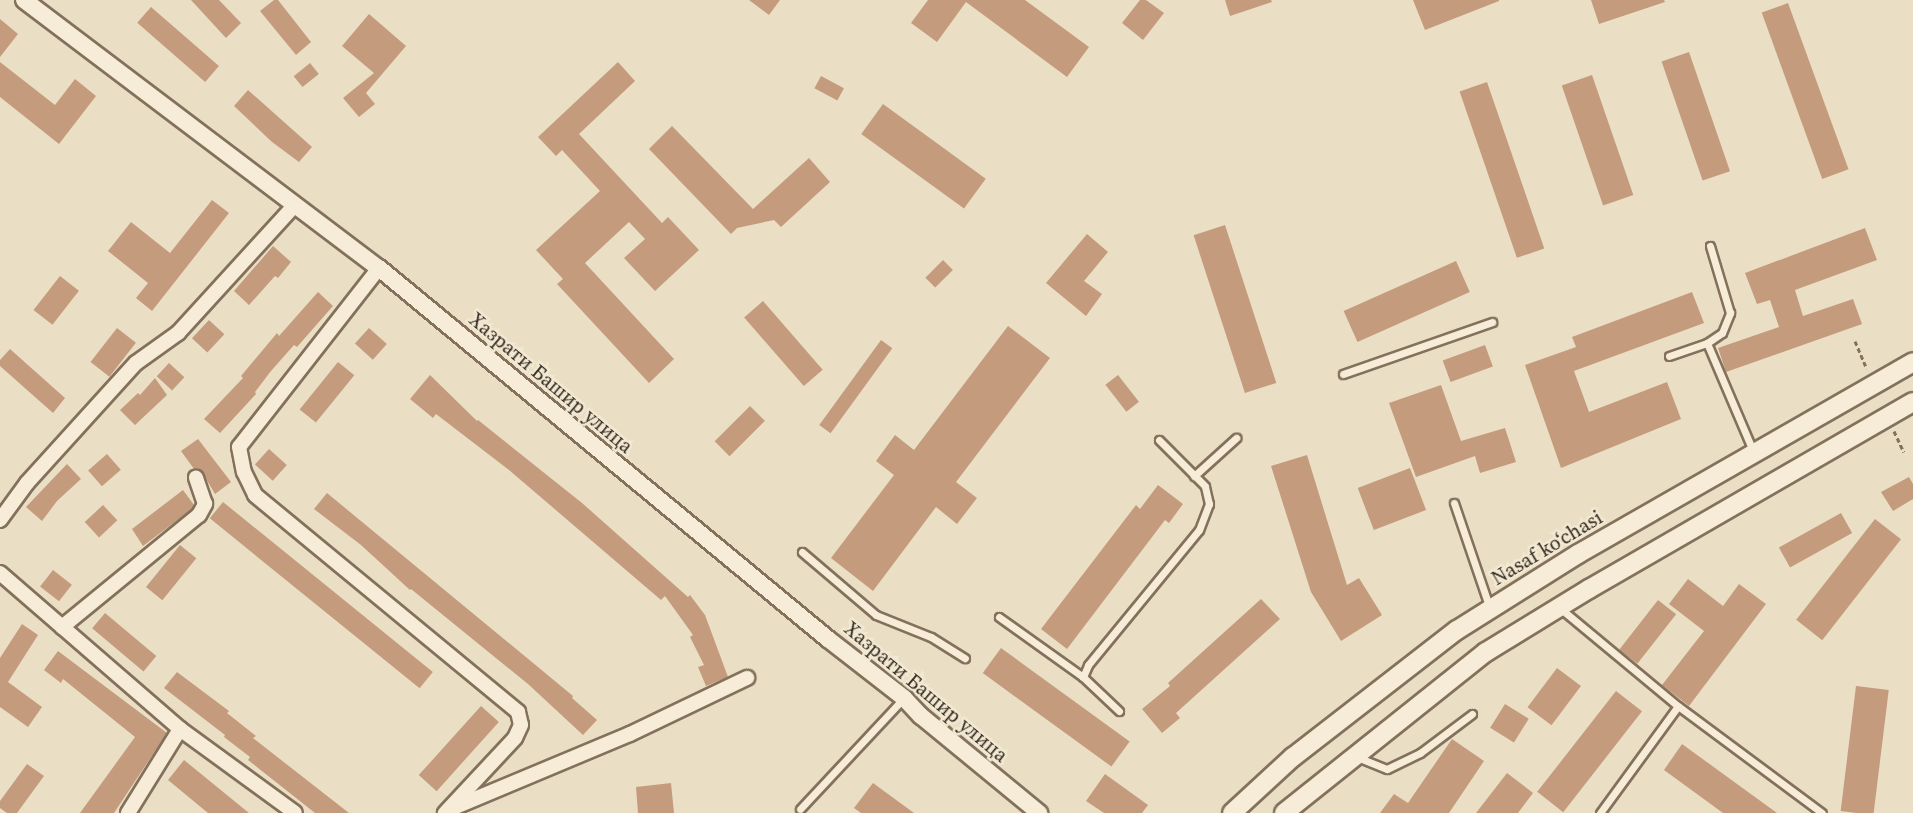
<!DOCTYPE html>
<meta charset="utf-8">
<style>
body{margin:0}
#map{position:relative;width:1913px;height:813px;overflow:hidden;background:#eadfc4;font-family:"Source Serif 4",serif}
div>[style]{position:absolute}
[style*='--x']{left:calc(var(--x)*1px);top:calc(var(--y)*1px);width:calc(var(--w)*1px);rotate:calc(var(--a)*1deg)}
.building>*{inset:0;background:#c59b7d;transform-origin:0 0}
.path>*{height:3px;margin-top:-1.5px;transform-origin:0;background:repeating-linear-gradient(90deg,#83715c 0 4.5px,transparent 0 7.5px)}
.roads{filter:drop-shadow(2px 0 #83715c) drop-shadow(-2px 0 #83715c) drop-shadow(0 2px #83715c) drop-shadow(0 -2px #83715c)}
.service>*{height:7px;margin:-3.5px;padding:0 3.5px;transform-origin:3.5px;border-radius:3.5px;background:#f6ecd7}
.minor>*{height:14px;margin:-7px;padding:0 7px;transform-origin:7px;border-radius:7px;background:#f6ecd7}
.tertiary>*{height:16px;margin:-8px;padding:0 8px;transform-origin:8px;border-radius:8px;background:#f6ecd7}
.secondary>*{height:18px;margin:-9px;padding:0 9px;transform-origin:9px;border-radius:9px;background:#f6ecd7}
span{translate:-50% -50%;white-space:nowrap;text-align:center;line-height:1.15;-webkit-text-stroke:5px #f2e9d3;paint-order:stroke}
.street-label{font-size:20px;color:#35291f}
</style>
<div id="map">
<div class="building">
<i style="clip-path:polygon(191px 0,219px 0,241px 23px,226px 38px)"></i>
<i style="clip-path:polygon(274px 0,278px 0,311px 42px,296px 55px,260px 11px)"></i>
<i style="clip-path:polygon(749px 0,780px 0,769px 15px)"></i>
<i style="clip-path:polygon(928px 0,1025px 0,1089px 47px,1067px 77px,966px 2px,937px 42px,911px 23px)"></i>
<i style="clip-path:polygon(1140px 0,1146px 0,1164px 13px,1143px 40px,1122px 23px)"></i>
<i style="clip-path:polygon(1225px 0,1271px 0,1272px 2px,1230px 16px)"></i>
<i style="clip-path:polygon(1413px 0,1499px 0,1499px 1px,1425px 30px)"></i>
<i style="clip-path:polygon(1591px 0,1664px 0,1665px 2px,1599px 24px)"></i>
<i style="left:1788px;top:3px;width:177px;height:28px;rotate:70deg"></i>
<i style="left:151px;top:7px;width:90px;height:21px;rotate:41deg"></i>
<i style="clip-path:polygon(369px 14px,406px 46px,366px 93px,375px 104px,359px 117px,343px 98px,374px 73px,342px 46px)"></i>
<i style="clip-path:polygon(0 19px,18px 34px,0 57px)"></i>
<i style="left:1689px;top:52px;width:126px;height:29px;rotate:71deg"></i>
<i style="clip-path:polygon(0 62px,55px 105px,75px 79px,96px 96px,59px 144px,0 97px)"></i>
<i style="clip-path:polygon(618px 62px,635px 81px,579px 134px,662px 223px,668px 217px,699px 250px,655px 291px,624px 258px,645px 239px,629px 222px,585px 263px,674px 359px,649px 383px,557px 284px,563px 279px,536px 250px,600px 191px,562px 150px,556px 156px,538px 137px)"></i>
<i style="left:310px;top:63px;width:14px;height:21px;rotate:51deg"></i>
<i style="left:1592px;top:75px;width:127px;height:32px;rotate:71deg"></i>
<i style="left:821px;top:76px;width:26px;height:14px;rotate:28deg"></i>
<i style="left:1487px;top:82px;width:176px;height:29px;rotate:71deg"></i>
<i style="clip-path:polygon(248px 90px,312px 147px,299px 162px,272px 142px,234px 106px)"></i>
<i style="left:883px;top:104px;width:127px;height:37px;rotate:36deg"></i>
<i style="clip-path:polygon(672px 126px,753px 209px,809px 158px,830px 182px,781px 227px,774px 220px,737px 228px,731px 234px,649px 149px)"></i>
<i style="clip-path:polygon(212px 200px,229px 213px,152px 311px,136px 298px,148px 283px,108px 251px,131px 222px,170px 253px)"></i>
<i style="left:1225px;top:225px;width:166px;height:33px;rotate:72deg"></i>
<i style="clip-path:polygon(1865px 228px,1877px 260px,1795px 290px,1803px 316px,1853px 299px,1862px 324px,1726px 372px,1718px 348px,1779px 327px,1770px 300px,1757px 304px,1745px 273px)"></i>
<i style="clip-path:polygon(1087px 234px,1108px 252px,1084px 281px,1102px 294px,1086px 316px,1046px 283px)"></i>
<i style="clip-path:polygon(273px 246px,291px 262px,278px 278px,275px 276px,249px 305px,234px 291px)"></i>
<i style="left:943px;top:260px;width:14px;height:25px;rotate:45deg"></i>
<i style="left:1456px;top:261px;width:34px;height:123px;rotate:66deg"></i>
<i style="left:60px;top:276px;width:24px;height:43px;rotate:38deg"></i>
<i style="clip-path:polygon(318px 292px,333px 306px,297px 347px,294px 345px,271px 371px,255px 392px,256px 394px,220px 433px,204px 419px,243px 378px,241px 376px,277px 333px,279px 336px)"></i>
<i style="clip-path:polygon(1692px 292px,1704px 323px,1574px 371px,1589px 412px,1667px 382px,1681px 419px,1561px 468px,1525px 365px,1576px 347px,1572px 337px)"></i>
<i style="left:763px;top:301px;width:91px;height:25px;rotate:49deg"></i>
<i style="left:209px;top:320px;width:21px;height:25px;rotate:43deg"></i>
<i style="clip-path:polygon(1008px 326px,1050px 358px,956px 482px,977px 498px,957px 524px,936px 507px,873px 591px,831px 558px,894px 475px,876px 461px,895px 435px,914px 450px)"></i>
<i style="left:117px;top:328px;width:24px;height:43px;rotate:38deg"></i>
<i style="left:369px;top:328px;width:24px;height:21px;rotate:42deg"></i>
<i style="left:881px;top:340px;width:14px;height:105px;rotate:36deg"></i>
<i style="left:1485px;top:345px;width:23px;height:45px;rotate:70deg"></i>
<i style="clip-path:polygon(10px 349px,65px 398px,53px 413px,0 366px,0 360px)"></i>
<i style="left:338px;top:362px;width:21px;height:61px;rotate:39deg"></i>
<i style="left:169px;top:363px;width:21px;height:18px;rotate:43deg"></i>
<i style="clip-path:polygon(430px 375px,477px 421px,478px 420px,582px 503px,688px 597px,690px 595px,705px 615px,728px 677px,706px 686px,698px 667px,704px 665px,690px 637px,693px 635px,665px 596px,661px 600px,509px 470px,436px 414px,433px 418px,410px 399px)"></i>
<i style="left:1118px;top:375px;width:34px;height:16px;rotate:52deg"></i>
<i style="clip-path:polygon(155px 378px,167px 395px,135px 425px,120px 410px,138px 393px,140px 395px)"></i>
<i style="clip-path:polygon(1441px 385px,1461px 441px,1505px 428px,1516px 462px,1480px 473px,1475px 456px,1416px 477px,1389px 403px)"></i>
<i style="left:750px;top:406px;width:21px;height:50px;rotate:45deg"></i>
<i style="clip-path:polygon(198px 439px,231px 482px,215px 494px,202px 472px,194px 469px,181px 451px)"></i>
<i style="left:269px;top:449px;width:24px;height:21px;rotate:42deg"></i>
<i style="left:107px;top:454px;width:21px;height:25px;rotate:49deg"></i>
<i style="clip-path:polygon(1307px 455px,1347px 585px,1359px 578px,1382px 615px,1341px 641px,1311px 592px,1271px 466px)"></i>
<i style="clip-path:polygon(67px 464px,81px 479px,57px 501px,42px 521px,26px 507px)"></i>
<i style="left:1410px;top:468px;width:45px;height:56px;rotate:69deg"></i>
<i style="clip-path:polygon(1909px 477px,1913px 484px,1913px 499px,1893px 511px,1881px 492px)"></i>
<i style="clip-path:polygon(1158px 485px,1183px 504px,1169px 523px,1165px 520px,1067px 649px,1041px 629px,1136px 505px,1140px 509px)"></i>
<i style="clip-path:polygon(183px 490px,194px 505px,192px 509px,143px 546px,132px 529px)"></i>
<i style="clip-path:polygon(327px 493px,573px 696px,572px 698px,597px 720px,583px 735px,528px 684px,411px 589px,410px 590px,361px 545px,314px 509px)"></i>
<i style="left:223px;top:502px;width:270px;height:21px;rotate:39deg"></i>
<i style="left:103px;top:505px;width:21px;height:25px;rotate:47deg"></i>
<i style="left:1841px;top:513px;width:23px;height:71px;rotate:61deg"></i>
<i style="left:1875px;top:519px;width:33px;height:128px;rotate:38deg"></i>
<i style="left:180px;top:545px;width:21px;height:54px;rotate:39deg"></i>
<i style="left:53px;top:570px;width:24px;height:21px;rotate:38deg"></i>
<i style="clip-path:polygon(1688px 579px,1723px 606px,1739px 584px,1766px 604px,1689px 706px,1662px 685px,1704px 631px,1669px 604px)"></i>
<i style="clip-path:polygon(1261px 599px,1280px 619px,1176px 713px,1180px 718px,1162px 733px,1142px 709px,1170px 686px,1168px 683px)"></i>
<i style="left:1658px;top:600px;width:23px;height:63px;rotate:38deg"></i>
<i style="left:105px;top:613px;width:67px;height:20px;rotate:40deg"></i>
<i style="clip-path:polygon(22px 624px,38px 635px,8px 682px,42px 707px,28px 727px,0 707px,0 658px)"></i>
<i style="left:1001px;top:648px;width:159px;height:31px;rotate:36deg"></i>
<i style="clip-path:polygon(58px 651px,167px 733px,114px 813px,80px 813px,135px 737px,63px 679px,61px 683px,44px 670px)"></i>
<i style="left:1557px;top:668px;width:30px;height:49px;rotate:37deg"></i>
<i style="clip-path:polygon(177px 672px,229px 711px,227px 713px,256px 736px,253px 738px,349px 813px,315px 813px,248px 760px,250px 757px,224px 737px,225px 735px,164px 688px)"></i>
<i style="left:1856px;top:686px;width:33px;height:126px;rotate:7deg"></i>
<i style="left:1616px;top:691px;width:33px;height:128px;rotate:38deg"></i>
<i style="left:1505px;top:704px;width:28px;height:28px;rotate:32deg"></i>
<i style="left:481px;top:706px;width:24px;height:93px;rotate:42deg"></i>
<i style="clip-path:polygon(1452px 739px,1484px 761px,1449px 813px,1380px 813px,1394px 794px,1408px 803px)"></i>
<i style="clip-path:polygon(1682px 744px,1777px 813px,1723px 813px,1664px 770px)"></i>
<i style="clip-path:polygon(184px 760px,249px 813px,208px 813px,168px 780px)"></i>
<i style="clip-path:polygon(27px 764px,44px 776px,17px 813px,7px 813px,0 808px,0 801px)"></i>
<i style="clip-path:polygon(1507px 773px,1533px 793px,1518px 813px,1476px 813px)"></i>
<i style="clip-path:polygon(1105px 774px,1148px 805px,1142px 813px,1104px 813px,1086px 801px)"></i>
<i style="clip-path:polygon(671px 783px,674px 813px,638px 813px,636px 787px)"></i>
<i style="clip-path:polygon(873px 783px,914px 813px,861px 813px,854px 808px)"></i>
</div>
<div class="path">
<i style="--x:1855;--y:341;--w:30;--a:67"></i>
<i style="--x:1894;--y:431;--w:23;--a:65"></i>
</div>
<div class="roads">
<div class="service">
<i style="--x:1707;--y:343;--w:117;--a:66.9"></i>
<i style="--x:1669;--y:356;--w:40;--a:-18.9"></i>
<i style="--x:1707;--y:343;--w:18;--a:-34"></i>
<i style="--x:1722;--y:333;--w:22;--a:-68"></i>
<i style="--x:1730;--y:313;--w:70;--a:-106.6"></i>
<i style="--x:1343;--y:374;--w:158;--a:-19.2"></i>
<i style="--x:1194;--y:476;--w:57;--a:-42.1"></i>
<i style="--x:1454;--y:503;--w:112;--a:71.2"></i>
<i style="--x:802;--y:552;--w:97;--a:40.4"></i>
<i style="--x:876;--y:615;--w:59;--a:21.8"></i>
<i style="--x:931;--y:637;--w:40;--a:32"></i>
<i style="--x:1561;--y:609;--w:152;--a:39.7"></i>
<i style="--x:1678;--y:706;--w:179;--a:36.6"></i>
<i style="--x:999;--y:617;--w:103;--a:35.5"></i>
<i style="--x:1119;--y:711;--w:50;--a:-136.6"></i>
<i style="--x:1083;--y:677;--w:13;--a:-67"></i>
<i style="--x:1088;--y:665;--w:175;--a:-50.6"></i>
<i style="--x:1199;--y:530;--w:28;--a:-69"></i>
<i style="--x:1209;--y:504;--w:18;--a:-103"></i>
<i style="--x:1205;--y:486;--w:65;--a:-135"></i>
<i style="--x:1357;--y:757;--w:32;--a:22"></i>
<i style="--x:1387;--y:769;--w:37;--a:-26"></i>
<i style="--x:1420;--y:753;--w:65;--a:-36.9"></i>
<i style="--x:800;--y:809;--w:151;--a:-46.9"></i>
<i style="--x:1600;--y:813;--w:132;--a:-53.9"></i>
</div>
<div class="minor">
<i style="--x:379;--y:268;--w:227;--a:128"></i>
<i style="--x:239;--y:447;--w:25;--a:79"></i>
<i style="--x:244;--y:472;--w:25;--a:64"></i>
<i style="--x:255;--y:495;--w:341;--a:39.5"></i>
<i style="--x:518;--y:712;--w:13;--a:77"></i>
<i style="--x:521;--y:725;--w:14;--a:115"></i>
<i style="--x:515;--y:738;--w:103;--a:133"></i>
<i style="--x:0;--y:520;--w:46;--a:-53.9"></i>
<i style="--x:27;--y:483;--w:162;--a:-47.8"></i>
<i style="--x:136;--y:363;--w:52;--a:-35.5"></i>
<i style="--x:178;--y:333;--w:173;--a:-47.6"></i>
<i style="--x:0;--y:573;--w:238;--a:40.9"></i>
<i style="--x:180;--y:729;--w:142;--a:36.1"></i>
<i style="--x:62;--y:627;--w:177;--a:-39.3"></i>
<i style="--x:199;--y:515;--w:13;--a:-61"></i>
<i style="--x:205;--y:504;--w:28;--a:-109"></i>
<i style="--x:453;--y:808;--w:192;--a:-22.7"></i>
<i style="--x:630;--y:734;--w:130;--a:-25.6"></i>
<i style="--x:128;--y:813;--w:99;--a:-58.2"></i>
</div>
<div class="tertiary">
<i style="--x:24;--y:0;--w:445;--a:37.1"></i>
<i style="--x:379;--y:268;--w:582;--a:39.57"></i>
<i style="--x:828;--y:639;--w:96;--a:37.8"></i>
<i style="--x:904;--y:698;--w:25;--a:47"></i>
<i style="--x:921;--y:716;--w:153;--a:39.4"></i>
</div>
<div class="secondary">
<i style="--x:1232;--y:813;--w:83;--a:-42.6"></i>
<i style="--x:1293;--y:757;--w:207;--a:-37.8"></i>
<i style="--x:1457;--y:630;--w:143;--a:-32.1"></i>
<i style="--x:1578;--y:554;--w:386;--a:-29.8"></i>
<i style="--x:1284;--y:813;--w:258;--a:-38.6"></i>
<i style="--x:1486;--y:652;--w:121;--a:-31.5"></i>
<i style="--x:1589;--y:589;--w:374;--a:-30"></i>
</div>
</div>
<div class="street-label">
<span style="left:551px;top:383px;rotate:40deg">Хазрати Башир улица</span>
<span style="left:1547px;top:548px;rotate:-31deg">Nasaf ko‘chasi</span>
<span style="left:926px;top:692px;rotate:40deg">Хазрати Башир улица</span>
</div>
</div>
